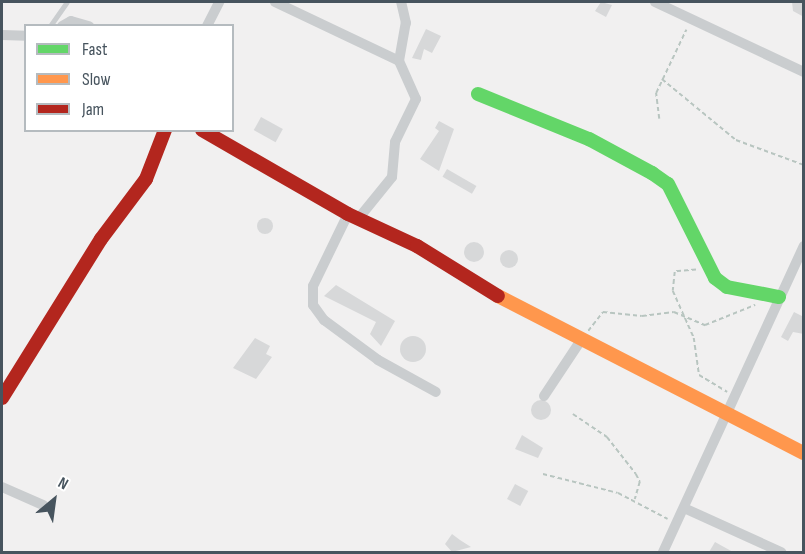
<!DOCTYPE html>
<style>
body{margin:0}
#map{position:relative;width:805px;height:554px;overflow:hidden;background:#f1f0f0;font-family:"Sofia Sans Condensed",sans-serif}
div>[style]{position:absolute}
[style*='--x']{left:calc(var(--x)*1px);top:calc(var(--y)*1px);width:calc(var(--w)*1px);rotate:calc(var(--a)*1deg)}
.building>*{inset:0;background:#d7d8d9;transform-origin:0 0}
.round{border-radius:50%}
.path>*{height:1.5px;margin-top:-0.75px;transform-origin:0;background:repeating-linear-gradient(90deg,#b8c5c0 0 4.5px,transparent 0 7.5px)}
.lane>*{height:5px;margin:-2.5px;padding:0 2.5px;transform-origin:2.5px;border-radius:2.5px;background:#cacdcf}
.street>*{height:10px;margin:-5px;padding:0 5px;transform-origin:5px;border-radius:5px;background:#cacdcf}
.fast>*{height:14px;margin:-7px;padding:0 7px;transform-origin:7px;border-radius:7px;background:#63d668}
.slow>*{height:14px;margin:-7px;padding:0 7px;transform-origin:7px;border-radius:7px;background:#ff974d}
.jam>*{height:14px;margin:-7px;padding:0 7px;transform-origin:7px;border-radius:7px;background:#b3261e}
span{translate:-50% -50%;white-space:nowrap;text-align:center;line-height:1.15;-webkit-text-stroke:5px #fff;paint-order:stroke}
.frame{position:absolute;inset:0;border:3px solid #47545e;pointer-events:none}
.legend{position:absolute;left:24px;top:24px;width:210px;height:108px;box-sizing:border-box;background:#fff;border:2px solid #b5bbbf;margin:0;padding:8px 10px;list-style:none;font-size:18px;color:#47545e}
.legend li{display:flex;align-items:center;gap:12px;height:30px}
.legend b{width:30px;border:2px solid #b5bbbf}
.north{position:absolute;left:24px;top:470px;width:60px;height:60px;-webkit-text-stroke:4px #fff;paint-order:stroke;rotate:29deg;font-size:16px;font-weight:700;line-height:24px;text-align:center;color:#47545e}
.north::after{content:'';display:block;margin:auto;width:21px;height:27px;background:#47545e;clip-path:polygon(50% 0,100% 100%,50% 72%,0 100%)}
</style>
<div id="map">
<div class="building">
<i style="clip-path:polygon(601px 2px,612px 5px,606px 17px,595px 11px)"></i>
<i style="clip-path:polygon(792px 2px,804px 2px,804px 17px,793px 11px)"></i>
<i style="clip-path:polygon(426px 29px,441px 36px,432px 53px,424px 49px,421px 60px,412px 58px)"></i>
<i style="left:261px;top:117px;width:25px;height:15px;rotate:29deg"></i>
<i style="clip-path:polygon(439px 121px,454px 129px,439px 171px,420px 159px,439px 131px,435px 128px)"></i>
<i style="left:447px;top:169px;width:34px;height:9px;rotate:30deg"></i>
<i class="round" style="left:257px;top:218px;width:16px;height:16px"></i>
<i class="round" style="left:464px;top:242px;width:20px;height:20px"></i>
<i class="round" style="left:500px;top:250px;width:18px;height:18px"></i>
<i style="clip-path:polygon(336px 285px,395px 321px,381px 346px,370px 334px,376px 322px,324px 296px)"></i>
<i style="clip-path:polygon(794px 312px,804px 317px,804px 334px,793px 332px,788px 341px,781px 337px)"></i>
<i class="round" style="left:400px;top:336px;width:26px;height:26px"></i>
<i style="clip-path:polygon(255px 338px,270px 346px,266px 354px,272px 357px,256px 379px,233px 368px)"></i>
<i class="round" style="left:531px;top:400px;width:20px;height:20px"></i>
<i style="clip-path:polygon(522px 435px,543px 448px,538px 458px,515px 449px)"></i>
<i style="left:515px;top:484px;width:15px;height:17px;rotate:28deg"></i>
<i style="clip-path:polygon(452px 534px,460px 540px,471px 547px,452px 552px,445px 544px)"></i>
<i style="clip-path:polygon(715px 542px,733px 552px,709px 552px)"></i>
</div>
<div class="path">
<i style="--x:662;--y:79;--w:96;--a:39.5"></i>
<i style="--x:736;--y:140;--w:72;--a:20.2"></i>
<i style="--x:659;--y:119;--w:26;--a:-97"></i>
<i style="--x:656;--y:93;--w:70;--a:-64.5"></i>
<i style="--x:696;--y:270;--w:21;--a:175"></i>
<i style="--x:675;--y:272;--w:19;--a:96"></i>
<i style="--x:673;--y:291;--w:51;--a:65.9"></i>
<i style="--x:694;--y:338;--w:37;--a:82"></i>
<i style="--x:699;--y:375;--w:33;--a:31"></i>
<i style="--x:588;--y:331;--w:24;--a:-52"></i>
<i style="--x:603;--y:312;--w:39;--a:6"></i>
<i style="--x:642;--y:316;--w:32;--a:-7"></i>
<i style="--x:674;--y:312;--w:34;--a:23"></i>
<i style="--x:705;--y:325;--w:54;--a:-21.8"></i>
<i style="--x:573;--y:414;--w:41;--a:34.1"></i>
<i style="--x:607;--y:437;--w:47;--a:51.9"></i>
<i style="--x:636;--y:474;--w:9;--a:63"></i>
<i style="--x:640;--y:482;--w:18;--a:106"></i>
<i style="--x:543;--y:474;--w:77;--a:14.2"></i>
<i style="--x:618;--y:493;--w:56;--a:27.5"></i>
</div>
<div class="lane">
<i style="--x:50;--y:26;--w:29;--a:-55"></i>
</div>
<div class="street">
<i style="--x:275;--y:2;--w:137;--a:25.4"></i>
<i style="--x:655;--y:2;--w:165;--a:25.2"></i>
<i style="--x:62;--y:26;--w:10;--a:-29"></i>
<i style="--x:71;--y:21;--w:19;--a:16"></i>
<i style="--x:207;--y:26;--w:27;--a:-63"></i>
<i style="--x:2;--y:35;--w:24;--a:2"></i>
<i style="--x:348;--y:214;--w:80;--a:115.9"></i>
<i style="--x:313;--y:286;--w:19;--a:90"></i>
<i style="--x:313;--y:305;--w:19;--a:54"></i>
<i style="--x:324;--y:320;--w:67;--a:36.5"></i>
<i style="--x:378;--y:360;--w:66;--a:28.9"></i>
<i style="--x:358;--y:219;--w:54;--a:-51"></i>
<i style="--x:392;--y:177;--w:35;--a:-85"></i>
<i style="--x:395;--y:142;--w:48;--a:-64"></i>
<i style="--x:416;--y:99;--w:42;--a:-114.1"></i>
<i style="--x:399;--y:61;--w:39;--a:-80"></i>
<i style="--x:406;--y:23;--w:22;--a:-103"></i>
<i style="--x:544;--y:396;--w:67;--a:-56.5"></i>
<i style="--x:2;--y:487;--w:45;--a:23.7"></i>
<i style="--x:684;--y:508;--w:107;--a:24.4"></i>
<i style="--x:663;--y:552;--w:337;--a:-65.3"></i>
</div>
<div class="fast">
<i style="--x:478;--y:94;--w:120;--a:22.1"></i>
<i style="--x:589;--y:139;--w:72;--a:28.4"></i>
<i style="--x:652;--y:173;--w:19;--a:35"></i>
<i style="--x:668;--y:184;--w:105;--a:63.4"></i>
<i style="--x:715;--y:278;--w:15;--a:37"></i>
<i style="--x:727;--y:287;--w:53;--a:10.9"></i>
</div>
<div class="slow">
<i style="--x:498;--y:296;--w:344;--a:27.2"></i>
</div>
<div class="jam">
<i style="--x:202;--y:130;--w:168;--a:29.9"></i>
<i style="--x:348;--y:214;--w:76;--a:24.9"></i>
<i style="--x:417;--y:246;--w:95;--a:31.7"></i>
<i style="--x:2;--y:398;--w:187;--a:-58.1"></i>
<i style="--x:101;--y:239;--w:75;--a:-53.1"></i>
<i style="--x:146;--y:179;--w:53;--a:-68.8"></i>
</div>
<div class="frame"></div>
<ul class="legend">
<li><b style="height:8px;background:#63d668"></b>Fast</li>
<li><b style="height:8px;background:#ff974d"></b>Slow</li>
<li><b style="height:8px;background:#b3261e"></b>Jam</li>
</ul>
<div class="north">N</div>
</div>
